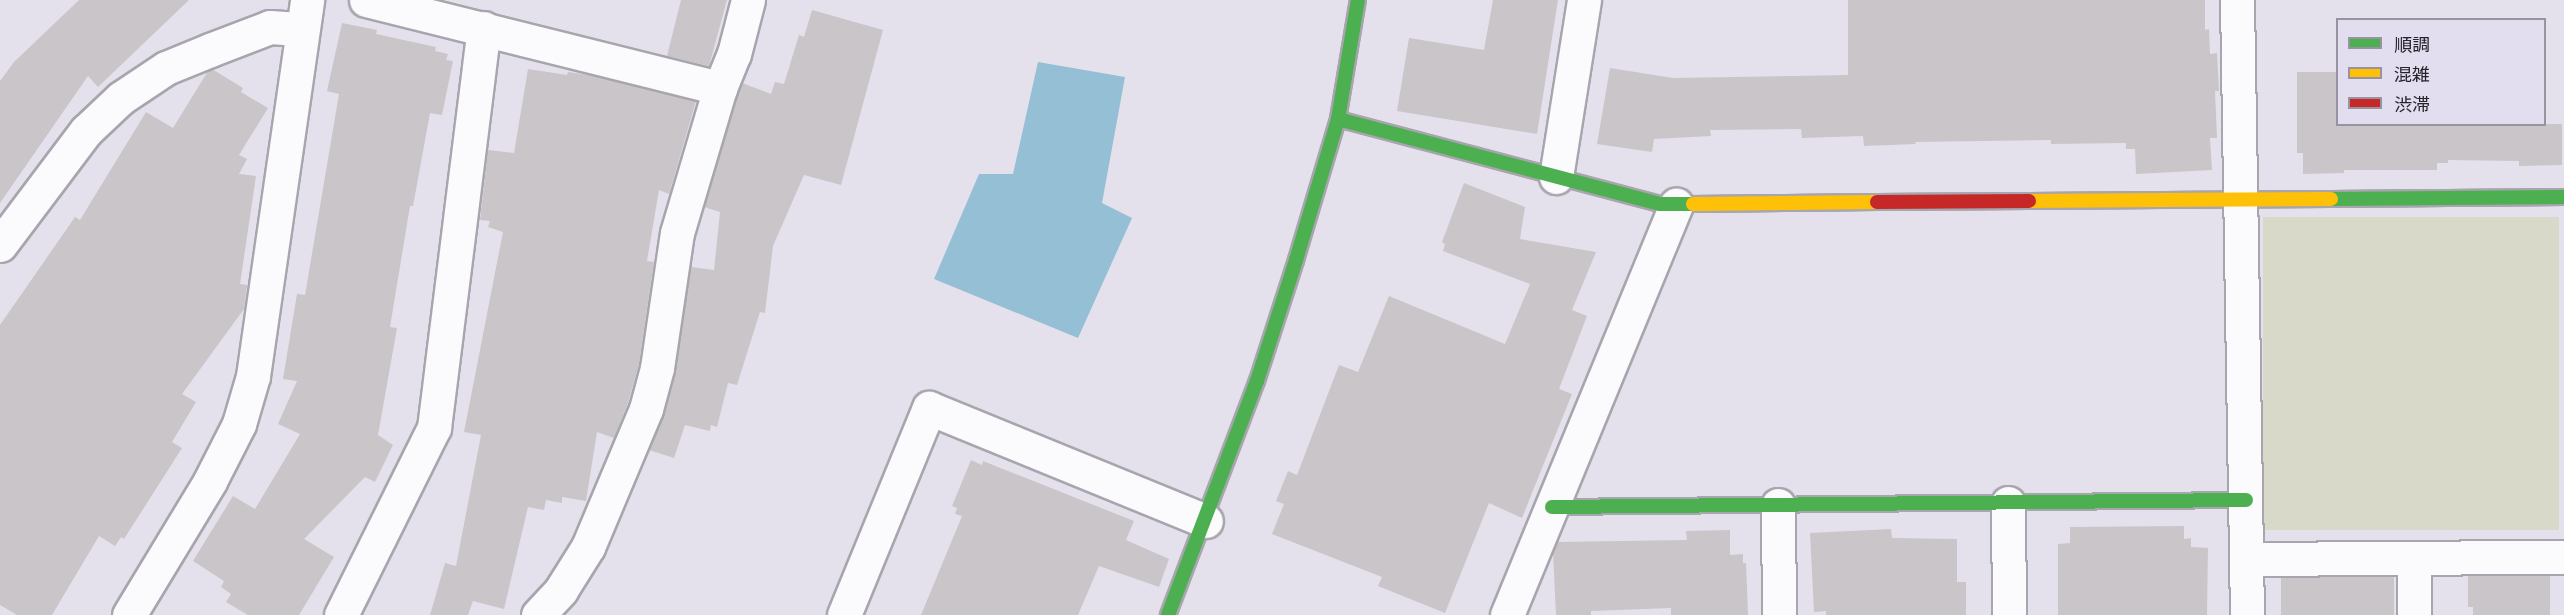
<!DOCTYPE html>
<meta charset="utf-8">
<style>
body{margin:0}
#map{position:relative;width:2564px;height:615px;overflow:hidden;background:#e4e1ec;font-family:"Roboto Condensed","Noto Sans JP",sans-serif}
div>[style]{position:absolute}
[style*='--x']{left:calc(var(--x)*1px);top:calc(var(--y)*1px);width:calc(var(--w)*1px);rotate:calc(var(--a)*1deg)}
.green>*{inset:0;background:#d8d9c8;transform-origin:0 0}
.water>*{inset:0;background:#95bfd5}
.building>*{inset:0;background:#cac5c8;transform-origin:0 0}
.roads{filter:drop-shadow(2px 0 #a7a5ad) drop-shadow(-2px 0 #a7a5ad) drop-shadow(0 2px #a7a5ad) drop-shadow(0 -2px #a7a5ad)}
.street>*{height:33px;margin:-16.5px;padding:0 16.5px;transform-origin:16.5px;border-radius:16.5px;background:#fbfafc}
.fast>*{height:14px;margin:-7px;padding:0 7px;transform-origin:7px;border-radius:7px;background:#4caf50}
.slow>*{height:14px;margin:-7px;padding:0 7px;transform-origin:7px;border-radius:7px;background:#ffc107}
.jam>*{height:14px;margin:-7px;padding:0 7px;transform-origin:7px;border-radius:7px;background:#c62828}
span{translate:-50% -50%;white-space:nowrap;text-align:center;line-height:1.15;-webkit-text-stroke:4.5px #e3ddf0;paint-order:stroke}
.legend{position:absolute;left:2336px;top:18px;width:210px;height:108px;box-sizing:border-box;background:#e3ddf0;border:2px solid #9793a0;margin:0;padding:8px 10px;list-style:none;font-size:18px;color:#252329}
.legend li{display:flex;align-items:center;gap:12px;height:30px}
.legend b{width:30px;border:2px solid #9793a0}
</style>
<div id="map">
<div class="green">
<i style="left:2559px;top:217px;width:313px;height:296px;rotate:90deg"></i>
</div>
<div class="water">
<i style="clip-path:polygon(1038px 62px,1125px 77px,1102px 203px,1132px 218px,1078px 338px,934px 279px,979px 174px,1013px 174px)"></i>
</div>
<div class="building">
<i style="clip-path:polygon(79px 0,189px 0,98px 87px,88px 76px,0 203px,0 81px,14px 62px)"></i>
<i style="clip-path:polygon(681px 0,727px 0,709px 66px,667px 56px)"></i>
<i style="clip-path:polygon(1493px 0,1558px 0,1537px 134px,1397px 111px,1409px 38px,1484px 50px)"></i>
<i style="clip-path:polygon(1848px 0,2205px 0,2205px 30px,2209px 29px,2210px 54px,2217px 53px,2219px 91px,2215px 91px,2217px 138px,2210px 138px,2212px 170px,2136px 174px,2135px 149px,2126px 149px,2126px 143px,2051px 144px,2051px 140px,1915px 142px,1916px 144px,1864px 146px,1863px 136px,1802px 138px,1801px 129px,1710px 130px,1711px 136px,1654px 139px,1652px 152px,1597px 144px,1610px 68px,1673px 78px,1848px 75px)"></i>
<i style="clip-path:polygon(812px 10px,883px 30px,841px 185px,804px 175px,773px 246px,765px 313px,760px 312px,737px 385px,728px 383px,717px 427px,711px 425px,710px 431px,685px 425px,674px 458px,649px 450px,664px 414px,675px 373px,691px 267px,714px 270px,720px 212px,704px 207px,738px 94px,742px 83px,771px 94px,775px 82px,784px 84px,799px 35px,804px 37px)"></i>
<i style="clip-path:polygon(342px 23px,377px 30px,376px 34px,436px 47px,435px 51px,448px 54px,446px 60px,453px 61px,442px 115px,430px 113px,413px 206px,410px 206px,390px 327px,397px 328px,378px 435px,393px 445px,375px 482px,365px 477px,304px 539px,334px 557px,299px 615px,248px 615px,226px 602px,231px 594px,221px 587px,224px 581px,193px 561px,233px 496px,255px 509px,300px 434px,278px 424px,297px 381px,283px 379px,297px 294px,305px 295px,339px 94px,327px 91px)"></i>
<i style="clip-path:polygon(212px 69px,243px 88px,241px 92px,268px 108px,239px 155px,247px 159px,239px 174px,256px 176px,240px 284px,247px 285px,244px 309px,182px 394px,196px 402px,172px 442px,182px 448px,124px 539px,121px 537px,115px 546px,99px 536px,52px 615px,17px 615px,0 605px,0 325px,75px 217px,80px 220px,146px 112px,173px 128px,208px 71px)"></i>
<i style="clip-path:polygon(528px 69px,567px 75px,568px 72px,589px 75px,696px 101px,669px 194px,659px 190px,647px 261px,654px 262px,639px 364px,628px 403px,614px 438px,597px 432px,586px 501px,562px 497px,562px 503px,546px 500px,544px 510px,528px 507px,504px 609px,473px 601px,468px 615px,430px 615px,445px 563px,456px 566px,481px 435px,464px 432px,503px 232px,488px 227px,490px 221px,480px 220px,488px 150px,514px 153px)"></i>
<i style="clip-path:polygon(2297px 72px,2337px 72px,2337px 124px,2562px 124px,2562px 165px,2519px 166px,2519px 161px,2448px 160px,2448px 163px,2437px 163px,2437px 170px,2344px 170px,2344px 173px,2303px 174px,2303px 153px,2297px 153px)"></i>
<i style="clip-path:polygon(1464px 183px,1525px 207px,1520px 239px,1596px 252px,1572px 310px,1587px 316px,1559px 389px,1572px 394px,1532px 493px,1522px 518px,1489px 503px,1445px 613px,1378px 586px,1382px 577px,1272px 534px,1284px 504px,1276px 501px,1288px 471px,1297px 475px,1339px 365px,1358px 372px,1389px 296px,1505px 344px,1530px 284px,1443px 251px,1445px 244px,1442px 242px)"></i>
<i style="clip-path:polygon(971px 460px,982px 465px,983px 461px,1134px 521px,1126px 540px,1169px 559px,1159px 587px,1099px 566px,1078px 615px,921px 615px,962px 516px,955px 514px,957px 508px,952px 506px)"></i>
<i style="clip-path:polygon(2184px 526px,2184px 539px,2191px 538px,2191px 547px,2208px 548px,2207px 615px,2058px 615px,2058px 544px,2070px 543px,2070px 527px)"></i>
<i style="clip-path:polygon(1891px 529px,1892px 538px,1957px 539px,1957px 582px,1966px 582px,1966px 615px,1826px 615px,1826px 611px,1814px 612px,1810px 533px)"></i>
<i style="clip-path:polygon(1730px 530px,1730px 555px,1743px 554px,1743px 563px,1746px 563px,1748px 615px,1671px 615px,1671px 608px,1591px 611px,1591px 615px,1556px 615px,1553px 552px,1557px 542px,1687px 540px,1686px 531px)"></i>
<i style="clip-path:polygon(2468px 576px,2550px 576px,2550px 615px,2473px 615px,2473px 607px,2468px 607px)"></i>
<i style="left:2394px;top:577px;width:38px;height:113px;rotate:90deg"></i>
</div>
<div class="roads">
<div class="street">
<i style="--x:366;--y:0;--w:365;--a:14"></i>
<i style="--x:2237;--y:0;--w:615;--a:89.07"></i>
<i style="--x:1556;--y:177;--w:179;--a:-81"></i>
<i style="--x:0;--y:245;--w:143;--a:-53"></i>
<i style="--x:86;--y:131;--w:48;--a:-43.3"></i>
<i style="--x:121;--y:98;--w:54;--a:-33.7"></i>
<i style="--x:166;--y:68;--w:48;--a:-22.2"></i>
<i style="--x:210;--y:50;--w:64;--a:-21"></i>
<i style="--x:270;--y:27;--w:32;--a:4"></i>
<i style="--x:2008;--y:503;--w:112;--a:89.5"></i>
<i style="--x:1778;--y:505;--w:110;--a:89.5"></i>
<i style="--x:2414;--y:558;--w:57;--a:90"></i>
<i style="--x:2247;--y:559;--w:317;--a:-0.4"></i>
<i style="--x:129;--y:615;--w:157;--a:-58.8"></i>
<i style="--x:210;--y:481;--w:64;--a:-63"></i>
<i style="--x:239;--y:424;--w:50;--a:-73.7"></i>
<i style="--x:253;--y:376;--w:380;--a:-81.8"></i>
<i style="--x:341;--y:615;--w:209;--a:-63.6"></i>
<i style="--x:434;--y:428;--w:403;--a:-82.9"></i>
<i style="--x:538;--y:615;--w:34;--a:-47"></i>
<i style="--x:561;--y:590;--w:51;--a:-57.9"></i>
<i style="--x:588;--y:547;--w:150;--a:-67.2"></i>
<i style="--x:646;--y:409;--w:42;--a:-75"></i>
<i style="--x:657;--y:368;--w:136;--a:-81.6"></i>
<i style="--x:677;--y:233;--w:151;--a:-73.5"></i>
<i style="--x:720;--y:88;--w:37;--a:-68"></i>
<i style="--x:734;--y:54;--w:56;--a:-75.5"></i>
<i style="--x:844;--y:615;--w:224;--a:-67.7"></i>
<i style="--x:929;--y:408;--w:299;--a:22.2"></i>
<i style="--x:1507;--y:615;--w:444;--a:-67.6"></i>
</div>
<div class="fast">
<i style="--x:1338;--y:119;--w:333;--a:14.8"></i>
<i style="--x:1660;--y:204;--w:33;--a:0"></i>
<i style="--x:2331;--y:199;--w:233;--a:-0.5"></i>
<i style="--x:1552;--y:507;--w:694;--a:-0.58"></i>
<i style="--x:1168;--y:615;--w:250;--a:-69.2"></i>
<i style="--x:1257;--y:381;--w:127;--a:-72.1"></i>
<i style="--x:1296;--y:260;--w:147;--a:-73.4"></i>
<i style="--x:1338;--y:119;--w:121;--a:-80.5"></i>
</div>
<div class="slow">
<i style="--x:2029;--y:201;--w:302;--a:-0.4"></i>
<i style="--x:1693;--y:204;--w:184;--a:-0.6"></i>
</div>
<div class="jam">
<i style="--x:1877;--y:202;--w:152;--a:-0.4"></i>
</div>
</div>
<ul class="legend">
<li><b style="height:8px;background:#4caf50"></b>順調</li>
<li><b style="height:8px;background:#ffc107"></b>混雑</li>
<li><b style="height:8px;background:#c62828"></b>渋滞</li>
</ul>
</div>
